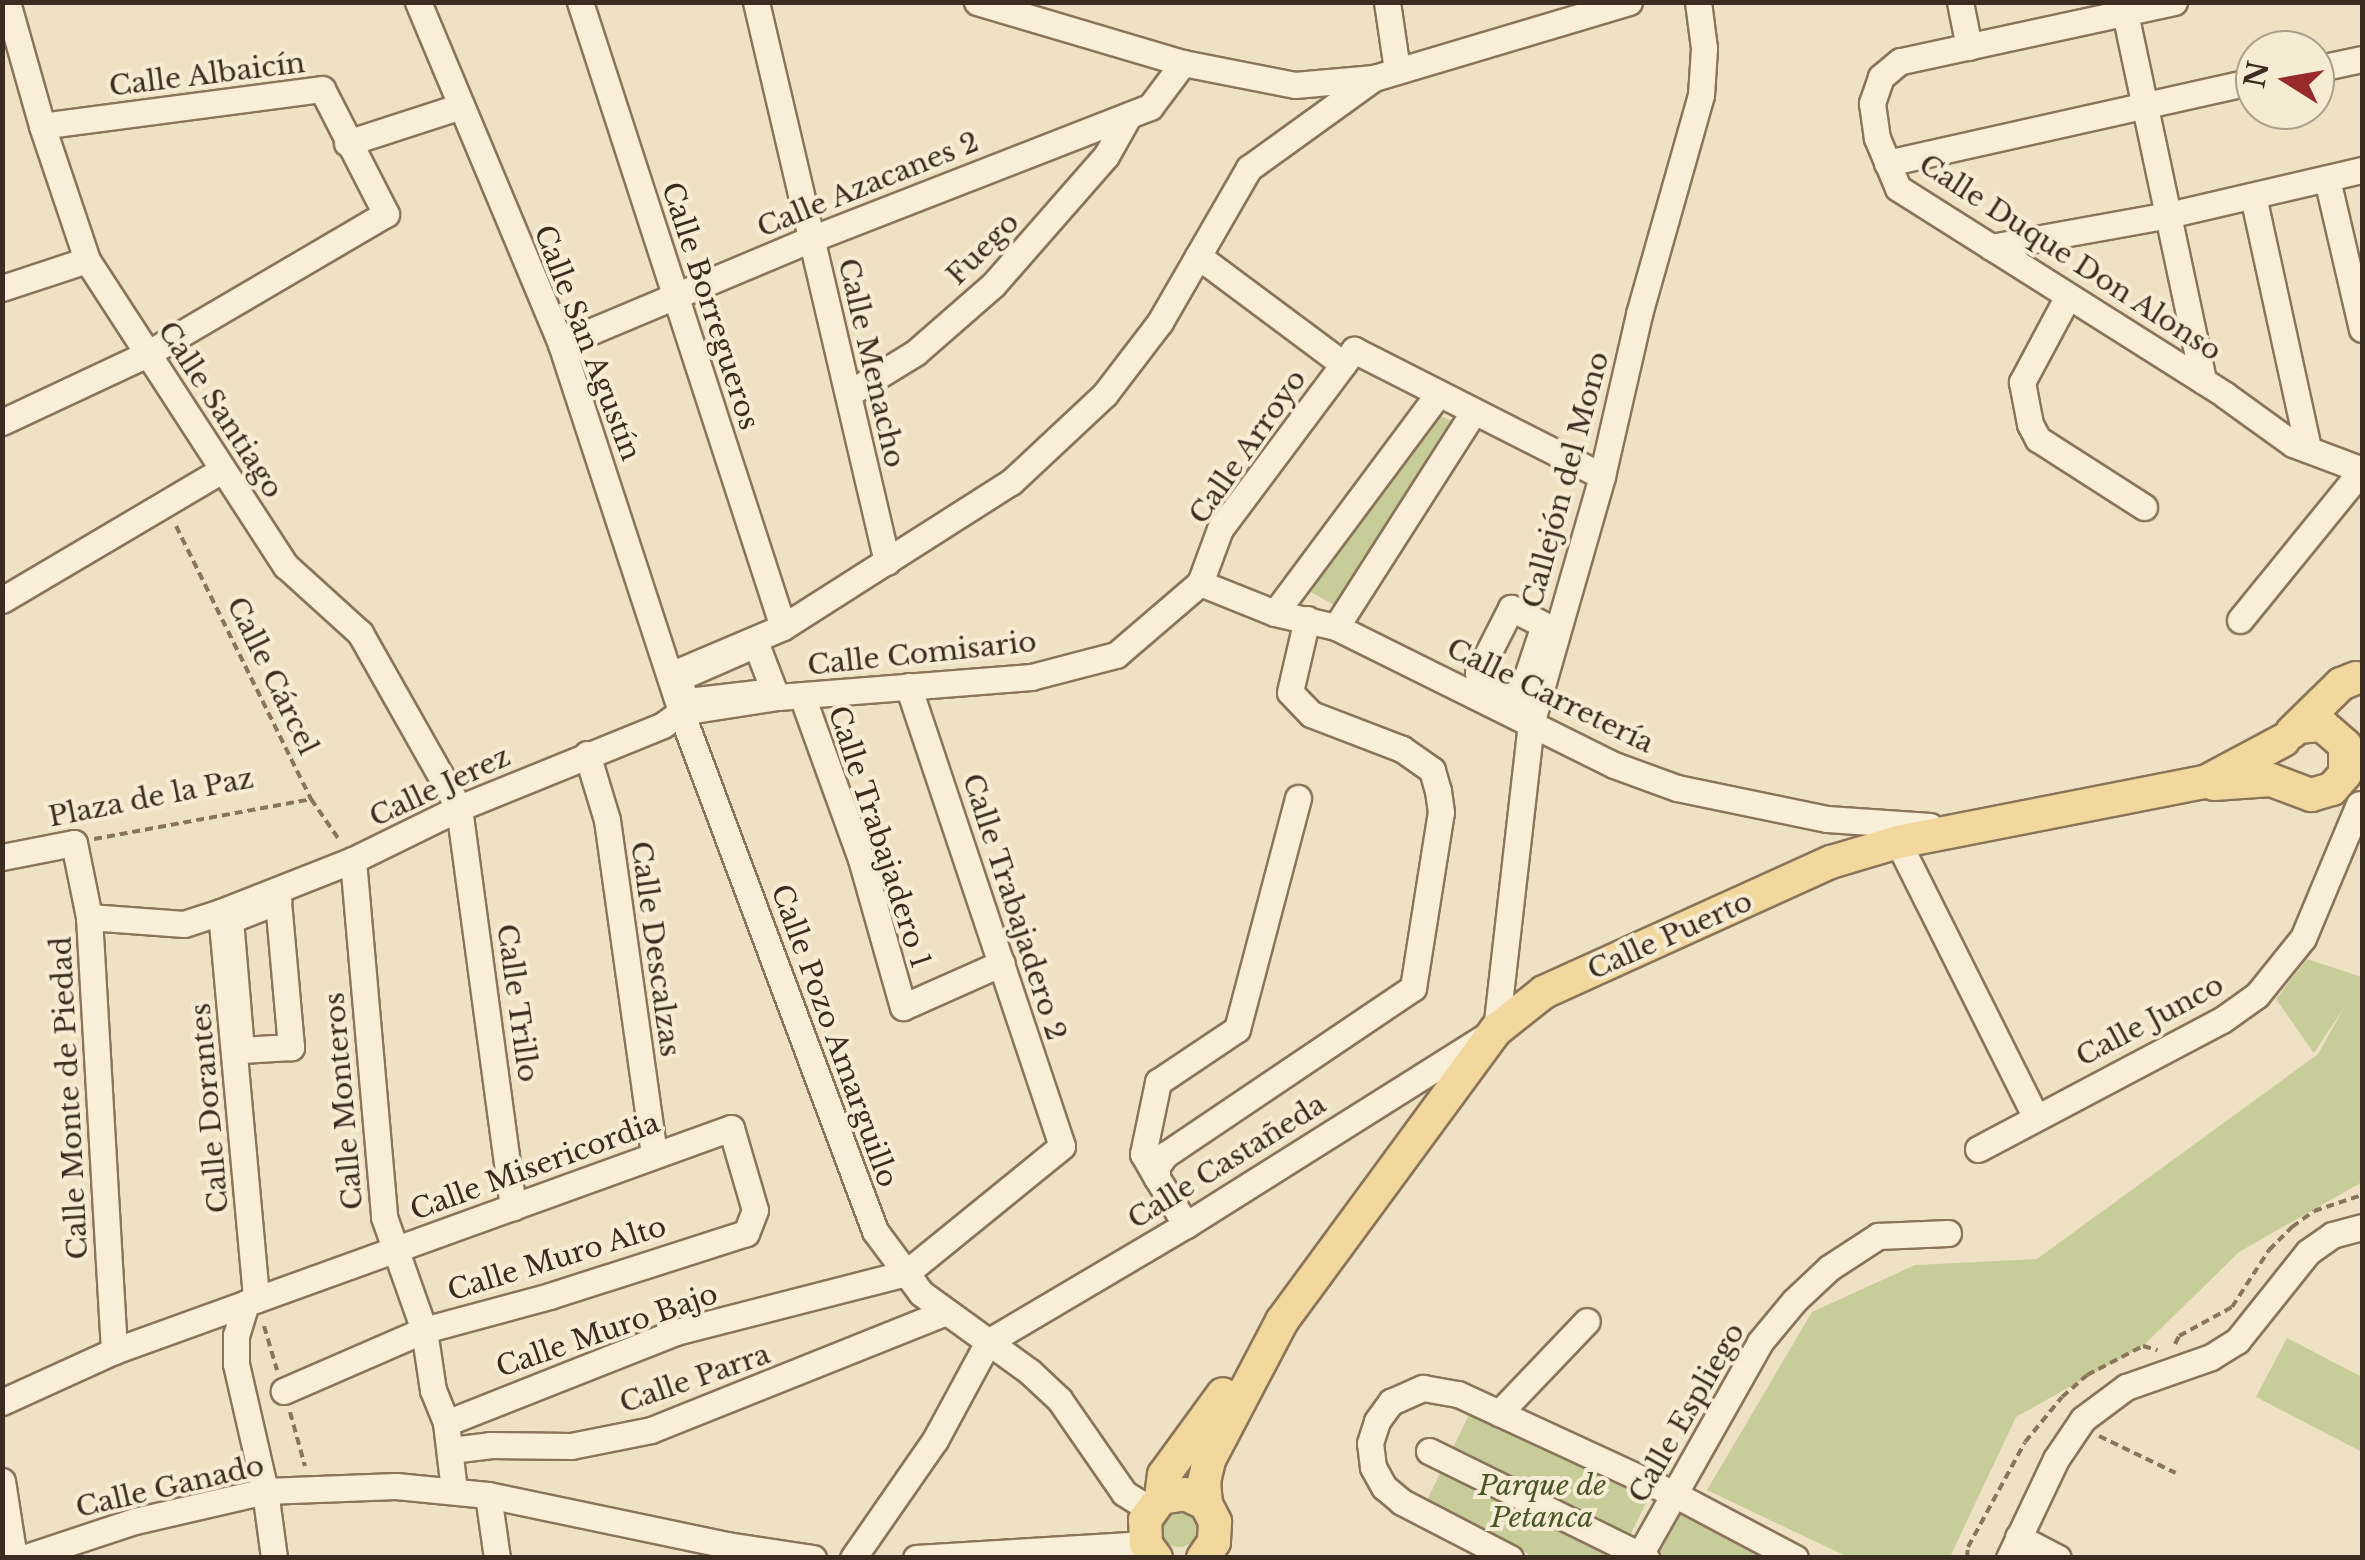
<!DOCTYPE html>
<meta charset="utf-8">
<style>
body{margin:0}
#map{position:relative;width:2365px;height:1560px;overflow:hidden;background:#efe2c4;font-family:"Libre Baskerville",serif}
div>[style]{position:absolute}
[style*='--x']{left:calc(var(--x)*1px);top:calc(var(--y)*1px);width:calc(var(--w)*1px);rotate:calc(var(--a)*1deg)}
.green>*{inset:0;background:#c6cd98}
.round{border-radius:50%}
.path>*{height:4px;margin-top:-2px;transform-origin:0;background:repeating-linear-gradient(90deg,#8a745a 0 8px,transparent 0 13px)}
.roads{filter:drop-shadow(2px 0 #8a745a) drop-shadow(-2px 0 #8a745a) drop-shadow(0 2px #8a745a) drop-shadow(0 -2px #8a745a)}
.minor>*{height:25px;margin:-12.5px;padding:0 12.5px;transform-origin:12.5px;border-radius:12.5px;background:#f9efd8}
.major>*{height:32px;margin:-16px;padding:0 16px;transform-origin:16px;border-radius:16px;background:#f2d89c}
span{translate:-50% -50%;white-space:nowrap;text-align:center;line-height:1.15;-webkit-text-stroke:8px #f6ecd4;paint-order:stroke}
.street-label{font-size:28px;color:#3a2c1f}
.park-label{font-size:28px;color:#495625;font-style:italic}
.frame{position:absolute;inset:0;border:5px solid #3a2c1f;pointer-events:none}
.north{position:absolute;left:2235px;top:30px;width:100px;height:100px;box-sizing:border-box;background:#f6ecd4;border:2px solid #ab9f8c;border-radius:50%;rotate:281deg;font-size:28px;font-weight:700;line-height:40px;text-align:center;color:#3a2c1f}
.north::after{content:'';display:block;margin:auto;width:35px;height:45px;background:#992a2a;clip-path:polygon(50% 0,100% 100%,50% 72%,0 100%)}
</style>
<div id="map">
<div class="green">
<i style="clip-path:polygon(1439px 415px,1454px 422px,1345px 611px,1300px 586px)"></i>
<i style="clip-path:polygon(2307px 959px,2362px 977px,2362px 1182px,2239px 1252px,2143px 1346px,2016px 1417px,1950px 1557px,1848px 1557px,1707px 1490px,1812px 1312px,1915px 1265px,2037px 1259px,2318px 1054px,2345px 1006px,2314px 1053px,2276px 999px)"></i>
<i style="clip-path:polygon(2287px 1338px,2362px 1377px,2362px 1452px,2256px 1397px)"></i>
<i style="clip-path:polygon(1472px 1409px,1649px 1497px,1619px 1558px,1534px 1557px,1425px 1504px)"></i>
<i class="round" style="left:1161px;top:1511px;width:36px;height:36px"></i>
<i style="clip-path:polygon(1679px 1514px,1767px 1557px,1655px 1558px)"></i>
</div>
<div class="path">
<i style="--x:176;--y:526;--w:305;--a:63.7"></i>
<i style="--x:311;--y:799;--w:51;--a:55.4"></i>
<i style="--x:94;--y:839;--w:221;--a:-10.4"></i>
<i style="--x:264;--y:1326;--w:46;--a:73.5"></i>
<i style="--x:2175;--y:1344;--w:9;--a:-63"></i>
<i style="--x:2179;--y:1336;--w:60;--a:-28.7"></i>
<i style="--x:2232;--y:1307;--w:68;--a:-57"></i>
<i style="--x:2269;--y:1250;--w:33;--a:-45"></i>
<i style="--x:2292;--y:1227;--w:27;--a:-36"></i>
<i style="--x:2314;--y:1211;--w:51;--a:-18.4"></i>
<i style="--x:290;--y:1412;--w:56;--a:74.5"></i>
<i style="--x:2099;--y:1436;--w:85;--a:25.7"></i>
<i style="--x:1967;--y:1558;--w:11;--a:-85"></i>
<i style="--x:1968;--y:1547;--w:119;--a:-61.5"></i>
<i style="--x:2025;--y:1442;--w:58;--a:-50.6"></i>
<i style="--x:2062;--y:1397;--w:33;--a:-41"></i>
<i style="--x:2087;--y:1375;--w:63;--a:-27.4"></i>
<i style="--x:2143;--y:1346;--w:15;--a:16"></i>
</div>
<div class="roads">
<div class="minor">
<i style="--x:7;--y:2;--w:129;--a:74.2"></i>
<i style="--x:42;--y:126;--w:141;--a:71.4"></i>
<i style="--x:87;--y:260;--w:365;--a:57"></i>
<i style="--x:286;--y:566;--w:100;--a:42.2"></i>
<i style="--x:360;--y:633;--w:201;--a:60.5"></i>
<i style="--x:459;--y:808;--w:403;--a:82.3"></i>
<i style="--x:418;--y:2;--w:371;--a:67.3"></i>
<i style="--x:561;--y:344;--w:387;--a:71.9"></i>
<i style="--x:681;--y:712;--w:554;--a:69.5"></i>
<i style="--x:875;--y:1231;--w:77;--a:53.4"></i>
<i style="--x:921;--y:1293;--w:135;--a:35.9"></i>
<i style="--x:1030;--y:1372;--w:40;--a:43"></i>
<i style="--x:1059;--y:1399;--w:114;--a:55.3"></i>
<i style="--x:1124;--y:1493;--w:31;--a:32"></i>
<i style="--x:580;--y:2;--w:657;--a:72.01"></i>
<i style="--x:756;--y:2;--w:575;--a:76.83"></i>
<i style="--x:977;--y:2;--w:215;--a:16.5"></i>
<i style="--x:1183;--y:63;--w:114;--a:11.1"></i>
<i style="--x:1295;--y:85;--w:79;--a:-5.1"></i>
<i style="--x:1374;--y:78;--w:266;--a:-16.6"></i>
<i style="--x:1387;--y:2;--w:69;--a:81.6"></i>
<i style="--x:1960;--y:2;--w:46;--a:78.7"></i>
<i style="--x:2174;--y:2;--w:280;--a:167.8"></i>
<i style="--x:1900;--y:61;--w:25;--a:140"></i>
<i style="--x:1881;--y:77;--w:28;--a:109"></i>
<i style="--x:1872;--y:103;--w:35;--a:82"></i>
<i style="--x:1877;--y:138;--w:54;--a:67.2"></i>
<i style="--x:1898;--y:188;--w:387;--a:32.3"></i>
<i style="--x:2225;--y:395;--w:84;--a:35.8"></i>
<i style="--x:2293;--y:444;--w:74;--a:20.6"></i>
<i style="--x:2125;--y:13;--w:376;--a:78"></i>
<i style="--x:2315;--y:69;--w:48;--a:-12"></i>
<i style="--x:347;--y:143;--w:120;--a:-18"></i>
<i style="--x:1887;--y:163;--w:377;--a:-12.6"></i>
<i style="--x:2327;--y:179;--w:154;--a:76.9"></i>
<i style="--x:2253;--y:196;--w:259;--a:77.7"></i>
<i style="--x:1991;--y:247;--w:180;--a:-10.2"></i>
<i style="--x:2168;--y:215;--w:199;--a:-13.1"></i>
<i style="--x:1198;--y:256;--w:181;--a:36.7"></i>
<i style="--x:2;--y:288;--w:89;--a:-18.2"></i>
<i style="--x:2068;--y:296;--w:98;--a:118.1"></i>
<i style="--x:2022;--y:382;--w:43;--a:79.2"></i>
<i style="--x:2030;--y:424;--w:17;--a:62"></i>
<i style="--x:2038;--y:439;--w:126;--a:32.7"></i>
<i style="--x:561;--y:344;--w:271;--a:-22.8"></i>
<i style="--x:811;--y:239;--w:364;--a:-21.3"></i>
<i style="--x:1150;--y:107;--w:55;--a:-53.1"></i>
<i style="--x:848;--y:394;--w:79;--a:-31.5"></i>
<i style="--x:915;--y:353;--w:103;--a:-41.1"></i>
<i style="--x:993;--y:285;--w:171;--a:-48.8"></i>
<i style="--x:1106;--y:156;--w:47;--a:-60.7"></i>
<i style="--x:2;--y:422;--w:160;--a:-25.1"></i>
<i style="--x:147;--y:354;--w:277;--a:-30.4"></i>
<i style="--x:386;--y:214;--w:140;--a:-117.1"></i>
<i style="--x:322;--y:89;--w:282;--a:172.5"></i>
<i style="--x:1200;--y:583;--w:81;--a:21.8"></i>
<i style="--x:1275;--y:613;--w:63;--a:12.9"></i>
<i style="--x:1336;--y:627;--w:310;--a:26.4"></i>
<i style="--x:1614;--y:765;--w:67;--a:20.1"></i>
<i style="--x:1677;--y:788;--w:153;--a:11.7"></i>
<i style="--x:1827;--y:819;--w:103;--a:3.9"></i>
<i style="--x:2;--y:600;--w:256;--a:-30.6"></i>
<i style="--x:1511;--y:608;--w:37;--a:27"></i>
<i style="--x:1544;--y:625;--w:76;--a:108.4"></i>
<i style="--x:1520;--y:697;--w:7;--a:180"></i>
<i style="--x:1513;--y:697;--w:38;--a:-151"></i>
<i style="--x:1480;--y:679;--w:6;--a:-108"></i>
<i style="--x:1478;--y:673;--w:73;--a:-63.1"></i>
<i style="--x:1275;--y:613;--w:274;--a:-53.3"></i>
<i style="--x:2240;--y:620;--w:193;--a:-50.9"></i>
<i style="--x:1336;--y:627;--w:256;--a:-57.4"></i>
<i style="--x:756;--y:644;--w:50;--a:69"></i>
<i style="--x:774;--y:691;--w:89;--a:173.5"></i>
<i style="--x:686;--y:701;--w:24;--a:-109"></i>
<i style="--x:678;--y:678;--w:85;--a:-23.6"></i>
<i style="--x:670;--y:675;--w:123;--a:-23"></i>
<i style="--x:783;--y:627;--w:270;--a:-32.5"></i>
<i style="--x:1011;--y:482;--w:129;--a:-43.1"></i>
<i style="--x:1105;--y:394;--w:91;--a:-52.6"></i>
<i style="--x:1160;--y:322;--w:178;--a:-60"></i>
<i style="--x:1249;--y:168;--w:154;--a:-35.8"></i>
<i style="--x:802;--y:696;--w:173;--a:70.1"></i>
<i style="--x:861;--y:859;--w:154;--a:74.2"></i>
<i style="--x:903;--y:1007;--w:108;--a:-24"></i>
<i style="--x:587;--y:754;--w:69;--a:73.1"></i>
<i style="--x:607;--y:820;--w:338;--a:82"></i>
<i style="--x:1898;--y:842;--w:305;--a:63.4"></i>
<i style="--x:2;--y:857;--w:73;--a:-11"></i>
<i style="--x:74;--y:843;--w:76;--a:78.5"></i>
<i style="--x:89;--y:917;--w:435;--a:86.7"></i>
<i style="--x:353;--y:860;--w:358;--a:85"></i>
<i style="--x:384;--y:1217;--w:120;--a:70.5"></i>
<i style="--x:424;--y:1330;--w:61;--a:81.5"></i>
<i style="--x:433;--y:1390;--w:35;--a:68"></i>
<i style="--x:446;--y:1423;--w:67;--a:83.2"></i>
<i style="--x:278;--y:901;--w:147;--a:84.9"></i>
<i style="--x:291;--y:1047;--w:50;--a:176.6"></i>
<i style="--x:241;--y:1050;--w:130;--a:-94.8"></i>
<i style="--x:230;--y:920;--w:52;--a:-21.6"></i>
<i style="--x:221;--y:912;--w:389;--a:84.8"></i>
<i style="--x:89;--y:917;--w:95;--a:4.2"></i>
<i style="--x:184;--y:924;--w:39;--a:-18"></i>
<i style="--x:221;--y:912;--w:142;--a:-21.5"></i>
<i style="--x:353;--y:860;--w:118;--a:-26.1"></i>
<i style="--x:459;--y:808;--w:220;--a:-22.1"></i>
<i style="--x:663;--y:725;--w:22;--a:-36"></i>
<i style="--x:681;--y:712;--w:98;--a:-8.8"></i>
<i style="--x:778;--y:697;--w:254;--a:-4.5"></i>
<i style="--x:1031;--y:677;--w:88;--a:-14.5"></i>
<i style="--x:1116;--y:655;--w:111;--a:-40.6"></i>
<i style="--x:1200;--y:583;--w:58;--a:-69.7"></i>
<i style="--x:1220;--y:529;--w:224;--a:-53.2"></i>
<i style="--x:1354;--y:350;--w:278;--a:26.9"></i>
<i style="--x:1978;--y:1149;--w:276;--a:-27.9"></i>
<i style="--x:2222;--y:1020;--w:43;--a:-35.5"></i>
<i style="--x:2257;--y:995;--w:73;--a:-51.1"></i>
<i style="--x:2303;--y:938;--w:145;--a:-67.3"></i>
<i style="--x:1157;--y:1178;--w:28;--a:-120"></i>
<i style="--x:1143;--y:1154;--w:74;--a:-78.2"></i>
<i style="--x:1158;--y:1082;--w:95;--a:-33.9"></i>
<i style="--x:1237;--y:1029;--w:239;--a:-75.2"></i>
<i style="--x:1186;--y:1225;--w:55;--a:-121.7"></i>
<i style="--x:1157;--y:1178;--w:12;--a:-90"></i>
<i style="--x:1157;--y:1166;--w:14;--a:-54"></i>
<i style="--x:1165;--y:1155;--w:299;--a:-34"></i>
<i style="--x:1413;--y:988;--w:178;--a:-81"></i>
<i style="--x:1441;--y:812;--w:21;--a:-98"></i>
<i style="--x:1438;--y:791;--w:22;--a:-106"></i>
<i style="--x:1432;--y:770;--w:37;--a:-145"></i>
<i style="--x:1402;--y:749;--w:97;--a:-159"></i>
<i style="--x:1311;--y:714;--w:30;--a:-134"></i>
<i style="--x:1290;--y:692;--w:75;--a:-76.9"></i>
<i style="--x:246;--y:1303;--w:34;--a:107"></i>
<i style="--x:236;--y:1335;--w:29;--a:90"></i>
<i style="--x:236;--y:1364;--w:130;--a:77.1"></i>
<i style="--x:265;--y:1491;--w:68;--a:82.3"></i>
<i style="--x:988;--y:1342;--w:230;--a:-30.6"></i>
<i style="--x:1186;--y:1225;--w:366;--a:-32.2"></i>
<i style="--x:1496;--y:1030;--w:308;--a:-83.5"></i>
<i style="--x:1531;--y:724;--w:258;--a:-74"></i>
<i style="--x:1602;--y:476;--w:166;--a:-77.1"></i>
<i style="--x:1639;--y:314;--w:228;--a:-74.2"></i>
<i style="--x:1701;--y:95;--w:47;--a:-86.3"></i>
<i style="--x:1704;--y:48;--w:46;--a:-97.4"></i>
<i style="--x:2;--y:1402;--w:123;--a:-24.5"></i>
<i style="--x:114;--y:1351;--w:656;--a:-19.87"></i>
<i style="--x:731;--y:1128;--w:85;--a:73.7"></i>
<i style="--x:755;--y:1210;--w:25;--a:111"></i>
<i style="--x:746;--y:1233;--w:206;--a:162.2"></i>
<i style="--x:550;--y:1296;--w:131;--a:164.9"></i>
<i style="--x:424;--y:1330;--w:153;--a:156.5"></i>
<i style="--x:1499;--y:1413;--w:127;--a:-46.3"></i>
<i style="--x:446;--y:1423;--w:247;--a:-21.6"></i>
<i style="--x:676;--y:1332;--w:237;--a:-14.4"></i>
<i style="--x:906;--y:1273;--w:201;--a:-39.1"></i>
<i style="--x:1062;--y:1146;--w:485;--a:-108.5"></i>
<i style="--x:451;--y:1450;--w:39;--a:-7"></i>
<i style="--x:490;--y:1445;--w:81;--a:0.7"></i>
<i style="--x:571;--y:1446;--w:82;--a:-11.3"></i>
<i style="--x:651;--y:1430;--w:318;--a:-21.8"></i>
<i style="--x:1429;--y:1451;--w:242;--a:26.2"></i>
<i style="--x:2;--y:1481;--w:78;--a:81.1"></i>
<i style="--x:488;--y:1495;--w:64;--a:81.9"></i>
<i style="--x:2018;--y:1537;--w:45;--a:27.7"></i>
<i style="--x:23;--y:1558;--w:118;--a:-18.3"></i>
<i style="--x:135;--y:1521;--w:133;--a:-13"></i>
<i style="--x:265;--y:1491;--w:131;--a:-2.2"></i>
<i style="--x:396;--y:1486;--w:92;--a:5.6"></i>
<i style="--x:488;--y:1495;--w:244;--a:11.8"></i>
<i style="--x:727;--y:1545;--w:87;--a:8.6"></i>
<i style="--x:853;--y:1558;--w:144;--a:-55.2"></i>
<i style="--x:935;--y:1440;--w:111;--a:-61.6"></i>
<i style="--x:916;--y:1558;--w:230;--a:-3.5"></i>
<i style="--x:1510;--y:1558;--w:122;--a:-152.6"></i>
<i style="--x:1402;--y:1502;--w:23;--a:-140"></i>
<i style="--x:1384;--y:1487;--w:23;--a:-119"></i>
<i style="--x:1373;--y:1467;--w:24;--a:-97"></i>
<i style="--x:1370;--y:1443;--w:23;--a:-72"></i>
<i style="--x:1377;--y:1421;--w:24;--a:-54"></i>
<i style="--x:1391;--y:1402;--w:35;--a:-24"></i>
<i style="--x:1423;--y:1388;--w:36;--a:10"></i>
<i style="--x:1458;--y:1394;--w:238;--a:24.8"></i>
<i style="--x:1674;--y:1494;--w:137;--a:27.9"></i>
<i style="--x:1638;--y:1558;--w:248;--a:-60.5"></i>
<i style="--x:1760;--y:1342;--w:53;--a:-50.3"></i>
<i style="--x:1794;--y:1301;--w:48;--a:-43.3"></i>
<i style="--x:1829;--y:1268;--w:59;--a:-33.1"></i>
<i style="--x:1878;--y:1236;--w:70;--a:-2.5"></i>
<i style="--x:2009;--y:1558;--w:110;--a:-64.6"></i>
<i style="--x:2056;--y:1459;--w:48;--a:-56"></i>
<i style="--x:2083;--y:1419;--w:54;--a:-36.7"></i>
<i style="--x:2126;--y:1387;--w:90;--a:-19.4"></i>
<i style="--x:2211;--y:1357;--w:31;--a:-32"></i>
<i style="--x:2237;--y:1341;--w:114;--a:-51.4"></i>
<i style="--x:2308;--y:1252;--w:29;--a:-35"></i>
<i style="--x:2332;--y:1235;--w:31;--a:-15"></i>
</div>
<div class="major">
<i style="--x:2292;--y:732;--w:69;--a:-44.4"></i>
<i style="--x:2341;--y:684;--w:16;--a:-22"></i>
<i style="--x:2214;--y:784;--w:57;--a:-4"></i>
<i style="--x:2271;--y:780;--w:43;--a:20.6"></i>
<i style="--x:2311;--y:795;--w:22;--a:-16"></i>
<i style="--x:2332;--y:789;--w:20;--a:-49"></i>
<i style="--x:2345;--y:774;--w:29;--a:-90"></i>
<i style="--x:2345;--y:745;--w:30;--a:-139"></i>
<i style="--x:2322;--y:725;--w:22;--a:175"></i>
<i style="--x:1161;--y:1498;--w:23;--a:-83"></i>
<i style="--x:1164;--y:1475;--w:100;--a:-53.9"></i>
<i style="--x:1206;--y:1504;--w:22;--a:-95"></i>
<i style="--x:1204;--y:1482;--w:23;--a:-77"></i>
<i style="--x:1209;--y:1460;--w:157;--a:-62.3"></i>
<i style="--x:1282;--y:1321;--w:361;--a:-53.7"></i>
<i style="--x:1496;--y:1030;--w:61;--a:-38.4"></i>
<i style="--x:1544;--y:992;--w:315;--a:-24.4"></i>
<i style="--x:1831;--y:862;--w:70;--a:-16.6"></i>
<i style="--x:1898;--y:842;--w:313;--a:-11.1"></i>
<i style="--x:2205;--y:782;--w:89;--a:-28"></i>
<i style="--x:1156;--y:1558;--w:17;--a:-126"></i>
<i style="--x:1146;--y:1544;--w:24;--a:-92"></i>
<i style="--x:1145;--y:1520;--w:27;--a:-54"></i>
<i style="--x:1161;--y:1498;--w:24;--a:-9"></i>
<i style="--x:1185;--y:1494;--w:23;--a:25"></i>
<i style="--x:1206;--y:1504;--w:20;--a:63"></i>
<i style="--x:1215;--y:1522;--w:20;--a:93"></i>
<i style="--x:1214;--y:1542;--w:19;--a:125"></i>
</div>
</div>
<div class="street-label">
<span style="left:207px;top:75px;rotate:-7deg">Calle Albaicín</span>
<span style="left:868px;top:185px;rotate:-22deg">Calle Azacanes 2</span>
<span style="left:983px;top:249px;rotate:-45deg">Fuego</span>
<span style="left:2070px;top:258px;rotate:33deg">Calle Duque Don Alonso</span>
<span style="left:710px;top:306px;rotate:72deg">Calle Borregueros</span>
<span style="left:587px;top:343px;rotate:69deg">Calle San Agustín</span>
<span style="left:871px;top:363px;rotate:77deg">Calle Menacho</span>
<span style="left:220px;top:410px;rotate:57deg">Calle Santiago</span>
<span style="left:1248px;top:447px;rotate:-55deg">Calle Arroyo</span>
<span style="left:1566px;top:480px;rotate:-75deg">Callejón del Mono</span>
<span style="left:922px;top:654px;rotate:-6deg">Calle Comisario</span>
<span style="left:272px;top:676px;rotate:64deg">Calle Cárcel</span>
<span style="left:1550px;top:696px;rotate:26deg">Calle Carretería</span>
<span style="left:440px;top:787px;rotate:-25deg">Calle Jerez</span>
<span style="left:151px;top:798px;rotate:-11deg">Plaza de la Paz</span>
<span style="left:879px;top:837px;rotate:72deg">Calle Trabajadero 1</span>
<span style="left:1014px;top:907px;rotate:72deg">Calle Trabajadero 2</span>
<span style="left:1670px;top:936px;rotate:-24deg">Calle Puerto</span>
<span style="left:655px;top:949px;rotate:82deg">Calle Descalzas</span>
<span style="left:517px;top:1003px;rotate:82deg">Calle Trillo</span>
<span style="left:2150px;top:1021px;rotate:-28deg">Calle Junco</span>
<span style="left:834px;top:1036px;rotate:70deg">Calle Pozo Amarguillo</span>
<span style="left:70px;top:1098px;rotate:-93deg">Calle Monte de Piedad</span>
<span style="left:344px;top:1101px;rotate:-95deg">Calle Monteros</span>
<span style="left:210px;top:1108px;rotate:-95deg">Calle Dorantes</span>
<span style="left:1227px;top:1162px;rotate:-32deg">Calle Castañeda</span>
<span style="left:535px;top:1167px;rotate:-20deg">Calle Misericordia</span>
<span style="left:557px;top:1259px;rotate:-17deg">Calle Muro Alto</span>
<span style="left:607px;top:1331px;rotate:-19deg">Calle Muro Bajo</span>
<span style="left:695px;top:1379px;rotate:-19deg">Calle Parra</span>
<span style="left:1687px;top:1413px;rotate:-60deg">Calle Espliego</span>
<span style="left:170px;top:1487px;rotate:-13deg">Calle Ganado</span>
</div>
<div class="park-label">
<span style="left:1542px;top:1502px">Parque de<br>Petanca</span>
</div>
<div class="frame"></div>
<div class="north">N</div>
</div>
